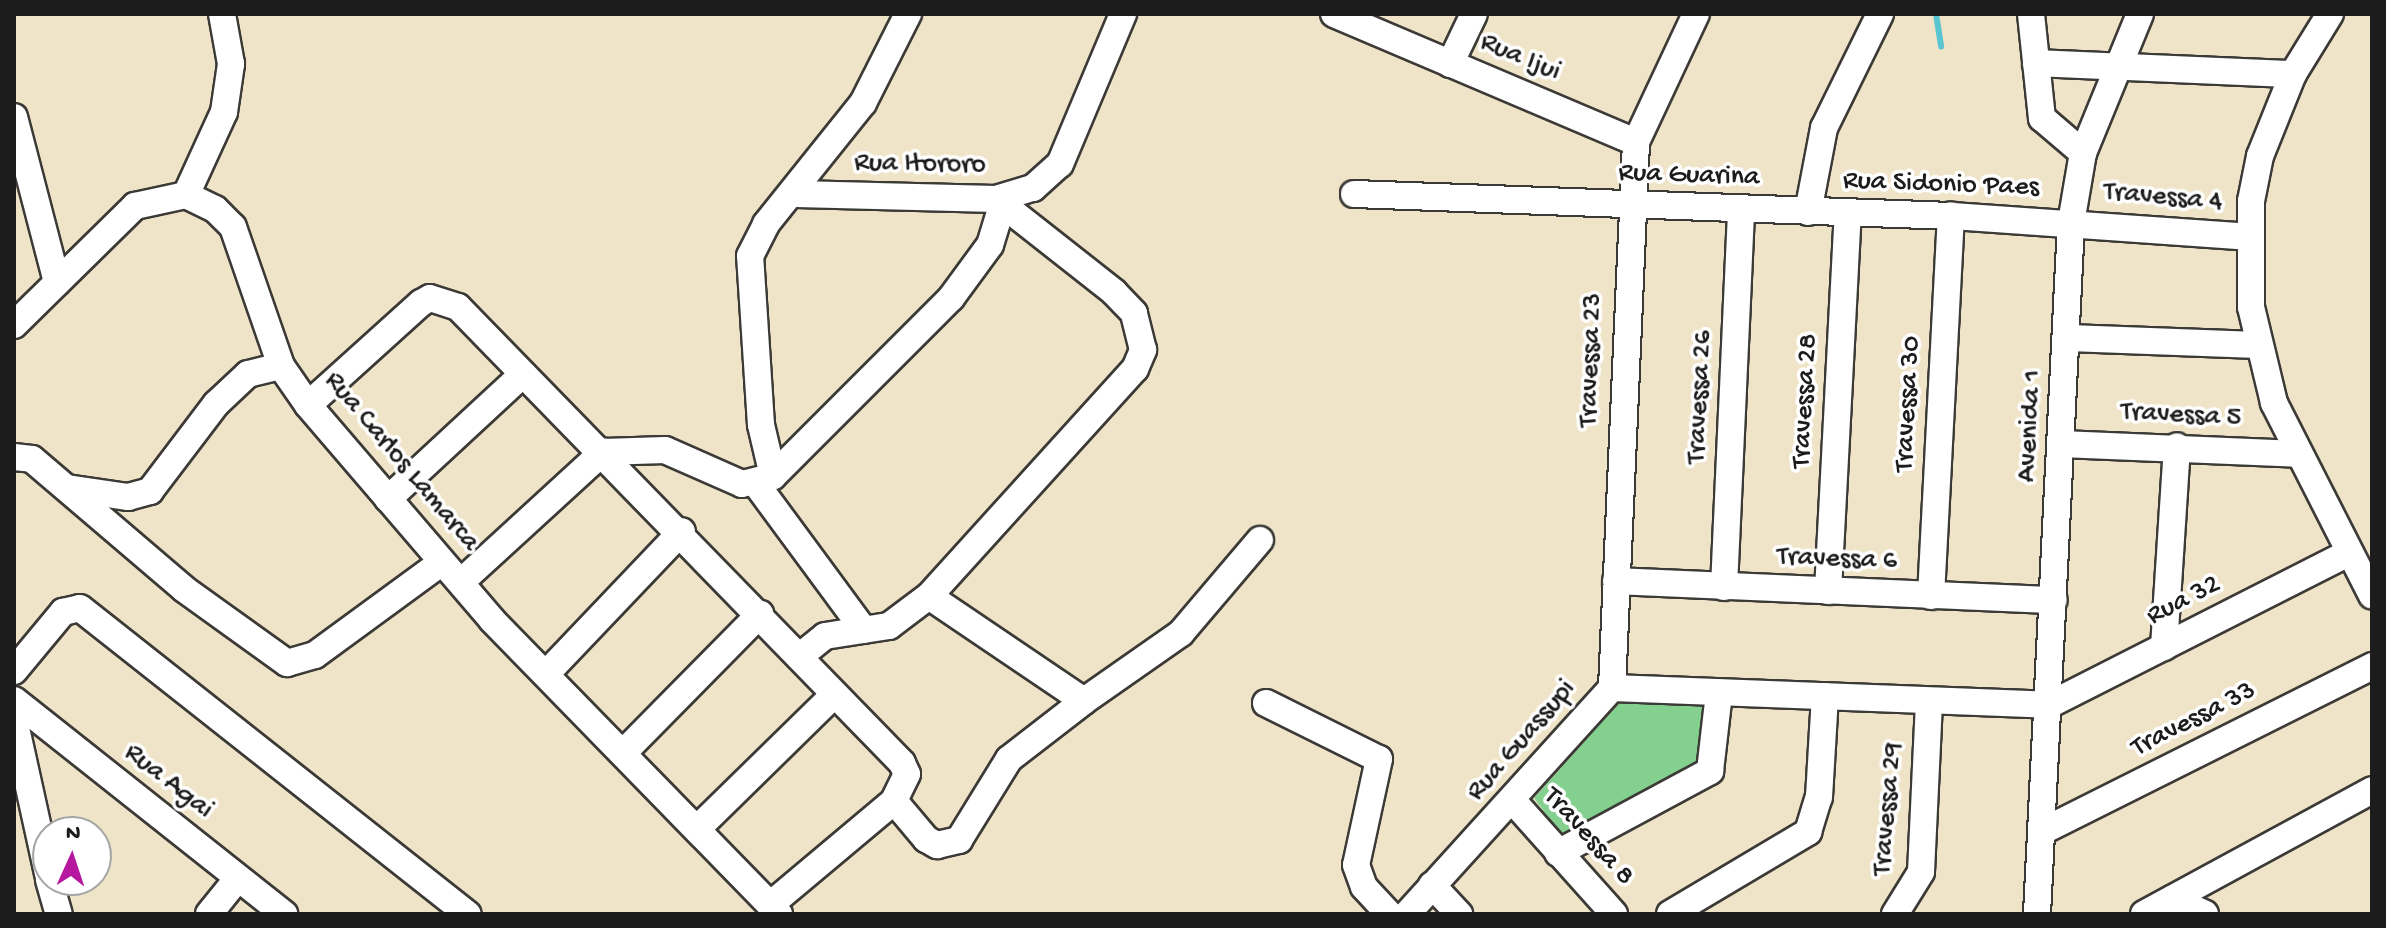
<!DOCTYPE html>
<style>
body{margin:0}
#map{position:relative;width:2386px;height:928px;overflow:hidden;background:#f0e4c8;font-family:"Gochi Hand",sans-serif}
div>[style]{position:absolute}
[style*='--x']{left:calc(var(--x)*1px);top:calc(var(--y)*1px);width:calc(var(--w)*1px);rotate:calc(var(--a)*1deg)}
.green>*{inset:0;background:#83d08f}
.stream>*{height:6px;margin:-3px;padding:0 3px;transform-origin:3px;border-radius:3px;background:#59c5d1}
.roads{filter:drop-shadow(2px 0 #3c3a36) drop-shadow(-2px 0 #3c3a36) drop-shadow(0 2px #3c3a36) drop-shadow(0 -2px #3c3a36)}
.minor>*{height:26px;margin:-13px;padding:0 13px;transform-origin:13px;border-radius:13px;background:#fff}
span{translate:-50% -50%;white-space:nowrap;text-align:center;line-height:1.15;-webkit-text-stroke:7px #fff;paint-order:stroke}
.street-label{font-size:28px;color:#1c1c1c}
.frame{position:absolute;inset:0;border:16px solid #1c1c1c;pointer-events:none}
.north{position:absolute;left:32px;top:816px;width:80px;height:80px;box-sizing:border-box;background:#fff;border:2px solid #a4a4a4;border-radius:50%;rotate:3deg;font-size:22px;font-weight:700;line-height:32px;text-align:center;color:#1c1c1c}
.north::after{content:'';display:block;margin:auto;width:28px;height:36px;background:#b5179e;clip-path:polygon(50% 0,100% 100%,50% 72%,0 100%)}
</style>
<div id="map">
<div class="green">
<i style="clip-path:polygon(1621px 701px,1711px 705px,1703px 767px,1563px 837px,1534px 798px)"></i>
</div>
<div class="stream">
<i style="--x:1936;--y:14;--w:33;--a:81"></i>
</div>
<div class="roads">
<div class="minor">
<i style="--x:1334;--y:14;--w:328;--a:23"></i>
<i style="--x:2031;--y:14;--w:105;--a:84"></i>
<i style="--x:2042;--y:118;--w:54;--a:40.5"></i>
<i style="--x:2330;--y:14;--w:70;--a:121.7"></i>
<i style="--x:2293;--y:74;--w:88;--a:111.9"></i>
<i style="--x:2260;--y:156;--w:46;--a:101.3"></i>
<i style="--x:2251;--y:201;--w:106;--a:90"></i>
<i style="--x:2251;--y:307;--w:99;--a:76.5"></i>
<i style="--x:2274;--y:403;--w:216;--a:63"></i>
<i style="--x:2036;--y:63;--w:257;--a:2.5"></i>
<i style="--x:1450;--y:64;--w:55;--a:-64.4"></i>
<i style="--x:14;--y:117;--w:171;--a:75.4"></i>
<i style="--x:796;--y:194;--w:200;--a:1.4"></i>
<i style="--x:996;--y:199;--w:39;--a:-17"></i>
<i style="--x:1033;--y:188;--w:36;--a:-42"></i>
<i style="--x:1060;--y:164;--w:163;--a:-67.2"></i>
<i style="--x:1354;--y:194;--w:597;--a:2.11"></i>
<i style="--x:1951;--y:216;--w:299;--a:4"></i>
<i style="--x:186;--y:195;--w:91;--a:-65.4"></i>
<i style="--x:224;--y:112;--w:49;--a:-81.7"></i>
<i style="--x:231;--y:64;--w:51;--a:-100.2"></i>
<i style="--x:1808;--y:212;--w:86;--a:-79.2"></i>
<i style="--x:1824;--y:128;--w:127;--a:-63.8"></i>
<i style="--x:14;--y:325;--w:170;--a:-44.5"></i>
<i style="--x:135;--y:206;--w:52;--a:-12.2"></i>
<i style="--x:186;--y:195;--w:32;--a:26"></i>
<i style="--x:215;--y:209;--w:25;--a:45"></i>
<i style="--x:233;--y:227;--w:147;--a:70.9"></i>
<i style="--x:281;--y:366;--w:47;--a:55.3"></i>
<i style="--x:308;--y:405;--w:283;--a:49.4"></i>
<i style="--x:492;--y:620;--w:411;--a:45.7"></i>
<i style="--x:2068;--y:338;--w:190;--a:2.1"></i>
<i style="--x:308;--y:405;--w:152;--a:-42.1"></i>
<i style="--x:421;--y:303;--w:10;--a:-29"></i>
<i style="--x:430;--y:298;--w:29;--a:18"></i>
<i style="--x:458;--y:307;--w:636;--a:45.76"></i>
<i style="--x:902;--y:763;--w:12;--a:66"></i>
<i style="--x:907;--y:774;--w:30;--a:116"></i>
<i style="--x:894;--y:801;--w:162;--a:140"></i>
<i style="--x:2062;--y:444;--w:235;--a:2.4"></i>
<i style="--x:14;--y:457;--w:18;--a:6"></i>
<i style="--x:32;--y:459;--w:200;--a:40.5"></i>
<i style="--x:184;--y:589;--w:127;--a:35.7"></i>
<i style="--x:287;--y:663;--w:29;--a:-16"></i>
<i style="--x:315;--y:655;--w:157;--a:-36.2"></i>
<i style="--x:773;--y:476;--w:52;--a:-103.2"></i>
<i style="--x:761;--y:425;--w:169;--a:-93.7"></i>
<i style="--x:750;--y:256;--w:36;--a:-63"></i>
<i style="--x:766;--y:224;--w:155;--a:-51.3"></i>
<i style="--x:863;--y:103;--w:100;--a:-63.2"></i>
<i style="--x:757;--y:485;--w:180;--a:53.6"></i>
<i style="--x:67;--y:488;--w:62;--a:8.4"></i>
<i style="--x:128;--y:497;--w:23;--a:-15"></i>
<i style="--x:150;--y:491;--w:109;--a:-52.8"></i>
<i style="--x:216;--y:404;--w:44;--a:-43.2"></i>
<i style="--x:248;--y:374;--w:34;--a:-14"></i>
<i style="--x:388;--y:499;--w:184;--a:-42.8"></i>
<i style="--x:1616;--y:581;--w:438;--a:2.5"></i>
<i style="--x:461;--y:582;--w:193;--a:-42.5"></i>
<i style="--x:603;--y:452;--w:62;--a:-1.8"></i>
<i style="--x:665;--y:450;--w:84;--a:23.8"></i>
<i style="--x:742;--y:484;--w:32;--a:-14"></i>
<i style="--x:773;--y:476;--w:252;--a:-45"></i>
<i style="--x:951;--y:298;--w:66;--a:-53.7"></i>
<i style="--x:990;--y:245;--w:38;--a:-73"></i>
<i style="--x:1724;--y:587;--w:377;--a:-87.4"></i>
<i style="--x:1828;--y:591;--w:379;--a:-87"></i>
<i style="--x:1931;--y:596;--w:381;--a:-87"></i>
<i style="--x:2164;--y:647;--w:201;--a:-86.3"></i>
<i style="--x:799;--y:657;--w:33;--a:-39"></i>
<i style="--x:825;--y:636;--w:65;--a:-8.9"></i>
<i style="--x:889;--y:626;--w:50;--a:-36.9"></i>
<i style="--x:14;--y:671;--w:77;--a:-50.3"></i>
<i style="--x:63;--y:612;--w:17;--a:-13"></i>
<i style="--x:80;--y:608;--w:494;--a:38.3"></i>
<i style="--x:546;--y:674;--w:197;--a:-46.4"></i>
<i style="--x:1612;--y:688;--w:437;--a:2.2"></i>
<i style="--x:2049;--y:705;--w:335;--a:-26.9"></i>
<i style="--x:14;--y:700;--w:345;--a:38.4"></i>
<i style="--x:1084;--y:701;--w:118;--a:-35"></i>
<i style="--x:1181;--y:633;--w:122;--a:-49.7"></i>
<i style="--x:1266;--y:703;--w:126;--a:26.4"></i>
<i style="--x:1379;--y:759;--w:108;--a:102.2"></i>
<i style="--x:1356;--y:865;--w:23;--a:70"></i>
<i style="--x:1364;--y:887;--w:37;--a:47"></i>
<i style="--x:14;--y:719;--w:159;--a:77.6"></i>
<i style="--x:624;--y:752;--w:194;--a:-45.4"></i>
<i style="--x:894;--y:801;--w:50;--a:49.9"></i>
<i style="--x:926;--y:839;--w:13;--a:29"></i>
<i style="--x:937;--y:845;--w:23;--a:-13"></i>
<i style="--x:959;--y:840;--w:95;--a:-58.3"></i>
<i style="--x:1009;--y:759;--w:95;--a:-37.7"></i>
<i style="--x:1084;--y:701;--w:187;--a:-145.9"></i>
<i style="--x:929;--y:596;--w:307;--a:-47.8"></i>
<i style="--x:1135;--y:369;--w:21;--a:-67"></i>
<i style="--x:1143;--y:350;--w:38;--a:-104"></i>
<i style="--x:1134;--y:313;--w:29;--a:-134"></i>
<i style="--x:1114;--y:292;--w:150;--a:-141.8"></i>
<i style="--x:1514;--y:802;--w:150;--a:48.2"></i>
<i style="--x:697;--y:829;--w:192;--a:-44.4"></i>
<i style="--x:2045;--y:830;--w:366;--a:-26.6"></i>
<i style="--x:1558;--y:853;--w:173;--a:-28.3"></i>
<i style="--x:1710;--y:771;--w:79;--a:-83.4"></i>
<i style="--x:49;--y:880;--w:35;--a:74"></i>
<i style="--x:1432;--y:885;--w:40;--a:47"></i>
<i style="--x:2172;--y:899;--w:36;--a:24"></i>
<i style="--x:209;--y:914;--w:46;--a:-51.1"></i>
<i style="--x:1407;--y:914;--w:305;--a:-47.8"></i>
<i style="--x:1612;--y:688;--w:547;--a:-87.48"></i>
<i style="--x:1636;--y:142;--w:141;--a:-64.9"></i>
<i style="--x:1670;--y:914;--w:161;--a:-30.7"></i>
<i style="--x:1808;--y:832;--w:37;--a:-73"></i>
<i style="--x:1819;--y:797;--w:101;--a:-86.6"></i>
<i style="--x:1895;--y:914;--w:49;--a:-58.2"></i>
<i style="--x:1921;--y:872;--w:170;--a:-87.3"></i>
<i style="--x:2037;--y:914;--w:692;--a:-87.18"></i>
<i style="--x:2071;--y:223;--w:71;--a:-80.3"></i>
<i style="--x:2083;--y:153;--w:150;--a:-67.7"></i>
<i style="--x:2144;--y:914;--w:260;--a:-28.5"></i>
</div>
</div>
<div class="street-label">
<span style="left:1520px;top:58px;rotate:23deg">Rua Ijui</span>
<span style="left:920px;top:165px;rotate:1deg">Rua Itororo</span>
<span style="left:1689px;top:176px;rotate:2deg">Rua Guarina</span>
<span style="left:1941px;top:185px;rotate:2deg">Rua Sidonio Paes</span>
<span style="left:2163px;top:198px;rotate:5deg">Travessa 4</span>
<span style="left:1592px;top:360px;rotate:-88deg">Travessa 23</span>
<span style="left:1701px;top:397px;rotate:-87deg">Travessa 26</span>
<span style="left:1806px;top:401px;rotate:-87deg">Travessa 28</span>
<span style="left:1909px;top:404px;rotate:-87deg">Travessa 30</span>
<span style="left:2181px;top:416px;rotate:3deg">Travessa 5</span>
<span style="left:2031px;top:426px;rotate:-87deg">Avenida 1</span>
<span style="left:401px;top:462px;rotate:50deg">Rua Carlos Lamarca</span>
<span style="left:1837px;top:560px;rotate:2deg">Travessa 6</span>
<span style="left:2184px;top:601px;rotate:-27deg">Rua 32</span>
<span style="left:2194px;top:720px;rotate:-27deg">Travessa 33</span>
<span style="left:1522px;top:741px;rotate:-49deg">Rua Guassupi</span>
<span style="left:168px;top:782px;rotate:38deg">Rua Agai</span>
<span style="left:1889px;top:809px;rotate:-85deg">Travessa 29</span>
<span style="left:1588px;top:837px;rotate:48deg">Travessa 8</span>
</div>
<div class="frame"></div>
<div class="north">N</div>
</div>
